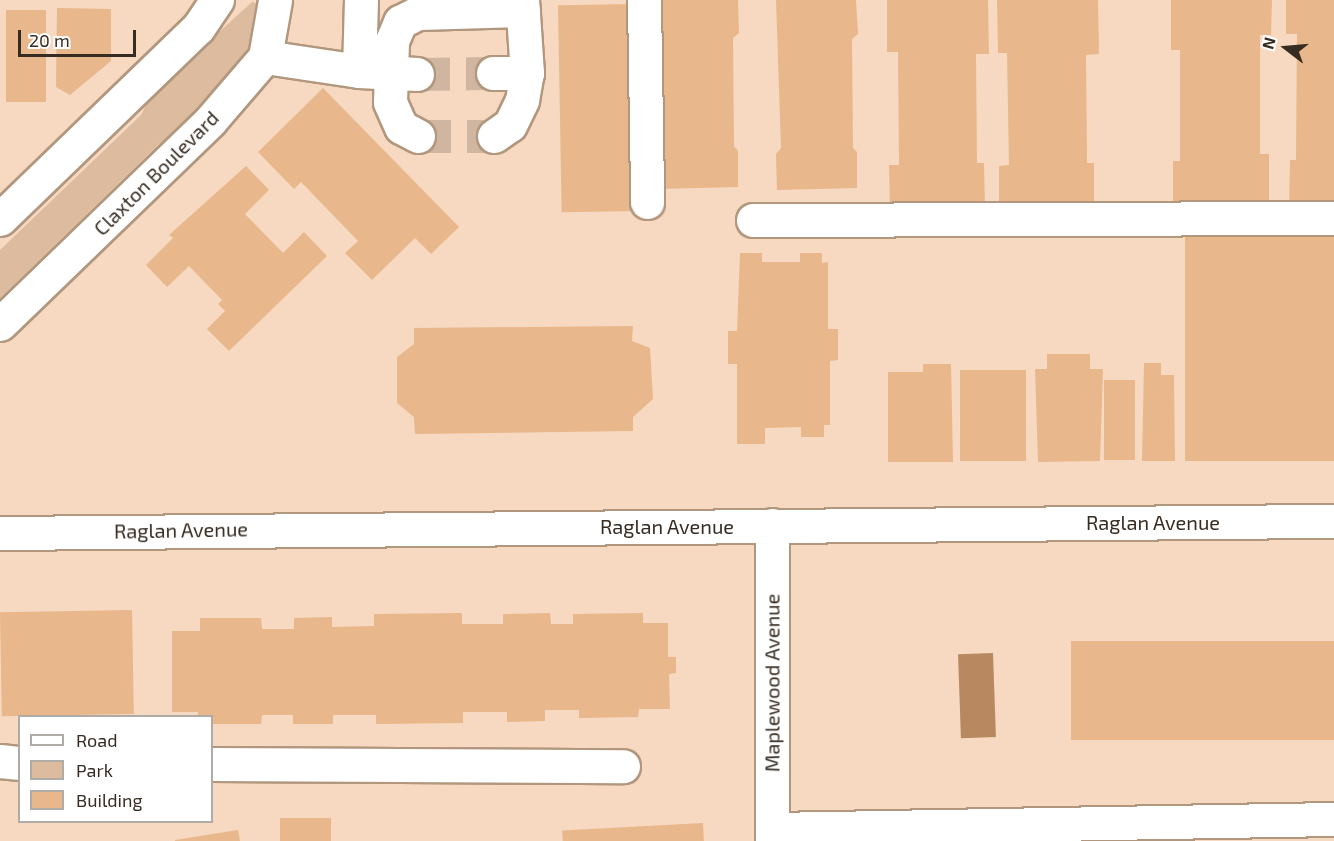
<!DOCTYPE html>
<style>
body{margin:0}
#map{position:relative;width:1334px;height:841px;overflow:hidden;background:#f6d9c0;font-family:"Exo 2",sans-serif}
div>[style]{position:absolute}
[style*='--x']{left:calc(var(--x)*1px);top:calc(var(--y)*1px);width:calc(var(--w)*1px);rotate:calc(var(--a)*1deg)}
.green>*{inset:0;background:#dcbb9f}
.water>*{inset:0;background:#b88960;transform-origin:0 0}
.building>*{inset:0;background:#e8b78c;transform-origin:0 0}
.minor-tunnel>*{height:33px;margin-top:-16.5px;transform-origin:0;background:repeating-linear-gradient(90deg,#d0b6a0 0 33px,transparent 0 49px)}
.roads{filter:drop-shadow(2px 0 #b2977f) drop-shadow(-2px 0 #b2977f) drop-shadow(0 2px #b2977f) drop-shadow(0 -2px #b2977f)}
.minor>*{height:33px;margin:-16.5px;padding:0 16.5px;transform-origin:16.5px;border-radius:16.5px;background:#fff}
span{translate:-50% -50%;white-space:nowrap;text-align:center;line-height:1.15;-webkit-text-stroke:4.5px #fff;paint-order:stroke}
.street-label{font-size:20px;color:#372c22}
.legend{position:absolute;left:18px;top:715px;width:195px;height:108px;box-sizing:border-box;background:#fff;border:2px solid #afaba7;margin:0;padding:8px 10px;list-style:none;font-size:18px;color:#372c22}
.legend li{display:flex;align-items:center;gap:12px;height:30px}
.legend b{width:30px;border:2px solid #afaba7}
.north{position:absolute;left:1256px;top:18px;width:60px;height:60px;-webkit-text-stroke:4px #fff;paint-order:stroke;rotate:286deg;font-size:16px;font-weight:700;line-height:24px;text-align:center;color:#372c22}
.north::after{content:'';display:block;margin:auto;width:21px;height:27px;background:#372c22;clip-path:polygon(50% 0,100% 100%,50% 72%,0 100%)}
.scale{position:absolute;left:18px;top:30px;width:118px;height:27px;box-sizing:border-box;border:3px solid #372c22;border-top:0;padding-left:8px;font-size:18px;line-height:21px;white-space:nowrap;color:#372c22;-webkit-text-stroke:4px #fff;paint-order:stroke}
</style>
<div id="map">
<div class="green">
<i style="clip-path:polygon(252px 2px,260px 4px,255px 46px,240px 64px,197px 109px,192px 121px,159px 144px,0 298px,0 250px,141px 115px,152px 93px)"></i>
</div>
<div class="water">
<i style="left:993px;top:653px;width:84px;height:35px;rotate:88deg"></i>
</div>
<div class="building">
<i style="clip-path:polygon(657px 0,738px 0,739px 33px,733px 38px,734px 146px,738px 151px,738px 187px,658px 189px,663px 147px,662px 40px,658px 34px)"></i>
<i style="clip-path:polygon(776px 0,856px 0,858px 34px,852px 39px,853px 148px,857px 152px,857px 188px,777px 190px,776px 154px,781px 148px)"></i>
<i style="clip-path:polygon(887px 0,988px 0,989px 54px,976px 54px,977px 163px,984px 163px,985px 210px,890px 212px,889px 165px,899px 165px,898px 52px,887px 52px)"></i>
<i style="clip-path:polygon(997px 0,1098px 0,1099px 54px,1086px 55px,1087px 163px,1094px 163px,1094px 211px,999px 213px,999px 166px,1009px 165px,1007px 53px,998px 53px)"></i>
<i style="clip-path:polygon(1171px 0,1272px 0,1271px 35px,1260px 35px,1260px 154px,1269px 154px,1269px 209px,1173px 209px,1173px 161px,1180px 161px,1180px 50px,1171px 50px)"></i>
<i style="clip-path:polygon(1286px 0,1334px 0,1334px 208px,1289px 208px,1290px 160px,1296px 160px,1297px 34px,1286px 34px)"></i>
<i style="left:636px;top:4px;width:207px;height:78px;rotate:89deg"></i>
<i style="clip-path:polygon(57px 8px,111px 9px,111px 61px,70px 95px,56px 87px)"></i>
<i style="left:6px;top:10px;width:40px;height:92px"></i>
<i style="clip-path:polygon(323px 88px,459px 227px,431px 254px,415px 238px,372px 280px,345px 253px,358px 241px,301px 182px,294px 189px,258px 152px)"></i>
<i style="clip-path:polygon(246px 166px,269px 190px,245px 214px,283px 253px,304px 232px,327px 256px,229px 351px,207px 329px,225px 311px,218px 304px,222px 300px,189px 266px,167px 287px,146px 265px,173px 238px,169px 235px)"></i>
<i style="left:1334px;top:234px;width:227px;height:149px;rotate:90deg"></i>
<i style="clip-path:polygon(740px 253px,762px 253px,762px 262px,800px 262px,800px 253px,822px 253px,822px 263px,828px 262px,828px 329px,838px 329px,838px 360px,830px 361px,830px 425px,824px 425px,824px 437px,801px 437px,801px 427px,765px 428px,765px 444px,737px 444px,737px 364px,728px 364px,728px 331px,737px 331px)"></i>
<i style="clip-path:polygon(633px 326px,632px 341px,650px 348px,653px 399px,633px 417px,633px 431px,415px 434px,414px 417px,397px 403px,397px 357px,414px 344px,414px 328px)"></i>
<i style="clip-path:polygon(1047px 354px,1090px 354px,1090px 369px,1103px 369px,1100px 461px,1038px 462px,1035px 369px,1047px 369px)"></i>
<i style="clip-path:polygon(1144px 363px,1161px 363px,1161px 375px,1174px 375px,1175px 461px,1142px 461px)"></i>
<i style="clip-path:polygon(923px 364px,951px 364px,953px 462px,888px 462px,888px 372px,923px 372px)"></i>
<i style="left:960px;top:370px;width:66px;height:91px"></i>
<i style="left:1104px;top:380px;width:31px;height:80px"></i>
<i style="left:132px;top:610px;width:104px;height:132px;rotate:89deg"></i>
<i style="clip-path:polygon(462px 613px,462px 624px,503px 624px,503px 614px,550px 613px,551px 624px,573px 624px,573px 614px,643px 613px,643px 623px,668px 623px,668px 657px,676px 657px,676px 673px,669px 674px,670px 709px,639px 709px,638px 717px,579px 718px,579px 710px,545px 710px,545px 721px,507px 722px,507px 712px,463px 712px,463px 723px,376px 724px,376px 715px,333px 715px,333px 724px,293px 724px,293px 715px,262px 715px,261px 724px,212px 724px,212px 716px,198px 716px,198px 712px,172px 712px,172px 631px,200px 631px,200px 618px,261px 618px,262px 629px,294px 629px,294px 618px,332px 617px,332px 627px,374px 626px,374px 614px)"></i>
<i style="left:1071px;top:641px;width:263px;height:99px"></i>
<i style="left:331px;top:818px;width:23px;height:51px;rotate:90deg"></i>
<i style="left:703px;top:823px;width:18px;height:141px;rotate:87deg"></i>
<i style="clip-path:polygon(238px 830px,240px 841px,175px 841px,175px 840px)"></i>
</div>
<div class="minor-tunnel">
<i style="--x:417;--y:74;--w:76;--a:-0.8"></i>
<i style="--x:418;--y:136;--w:76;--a:0"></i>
</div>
<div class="roads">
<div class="minor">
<i style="--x:644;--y:0;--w:202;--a:89.1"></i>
<i style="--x:265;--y:57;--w:95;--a:8.5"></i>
<i style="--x:359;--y:71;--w:58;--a:3"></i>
<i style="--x:359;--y:71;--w:71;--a:-88.4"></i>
<i style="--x:493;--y:73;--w:34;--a:0"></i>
<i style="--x:418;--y:136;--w:19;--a:-152"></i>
<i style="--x:401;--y:127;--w:27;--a:-114"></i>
<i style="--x:390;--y:102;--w:61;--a:-88.1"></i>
<i style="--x:392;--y:41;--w:21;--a:-67"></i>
<i style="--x:400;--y:22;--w:20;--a:-27"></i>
<i style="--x:418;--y:13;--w:105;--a:-1.6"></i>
<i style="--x:494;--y:136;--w:19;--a:-35"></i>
<i style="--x:510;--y:125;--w:28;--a:-64"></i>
<i style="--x:522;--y:100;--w:27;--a:-80"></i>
<i style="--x:527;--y:73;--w:73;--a:-93.9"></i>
<i style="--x:0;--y:219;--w:275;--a:-44"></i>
<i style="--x:198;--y:28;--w:34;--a:-56"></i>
<i style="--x:753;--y:220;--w:581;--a:-0.2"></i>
<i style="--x:0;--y:324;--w:292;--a:-44"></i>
<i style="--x:210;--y:121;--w:84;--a:-49.3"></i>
<i style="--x:265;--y:57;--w:58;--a:-80"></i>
<i style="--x:0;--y:533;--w:1334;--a:-0.52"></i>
<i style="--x:0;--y:761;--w:20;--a:6"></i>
<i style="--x:212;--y:764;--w:411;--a:0.3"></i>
<i style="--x:772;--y:829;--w:562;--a:-1.02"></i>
<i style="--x:772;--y:841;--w:316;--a:-90"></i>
</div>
</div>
<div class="street-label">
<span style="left:156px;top:173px;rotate:-45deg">Claxton Boulevard</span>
<span style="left:1153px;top:522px">Raglan Avenue</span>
<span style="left:667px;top:526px">Raglan Avenue</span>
<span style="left:181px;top:530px;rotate:-1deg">Raglan Avenue</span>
<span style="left:772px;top:683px;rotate:-90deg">Maplewood Avenue</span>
</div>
<ul class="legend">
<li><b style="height:8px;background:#fff"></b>Road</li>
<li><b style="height:16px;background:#dcbb9f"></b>Park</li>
<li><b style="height:16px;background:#e8b78c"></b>Building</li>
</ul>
<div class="north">N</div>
<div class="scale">20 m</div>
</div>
